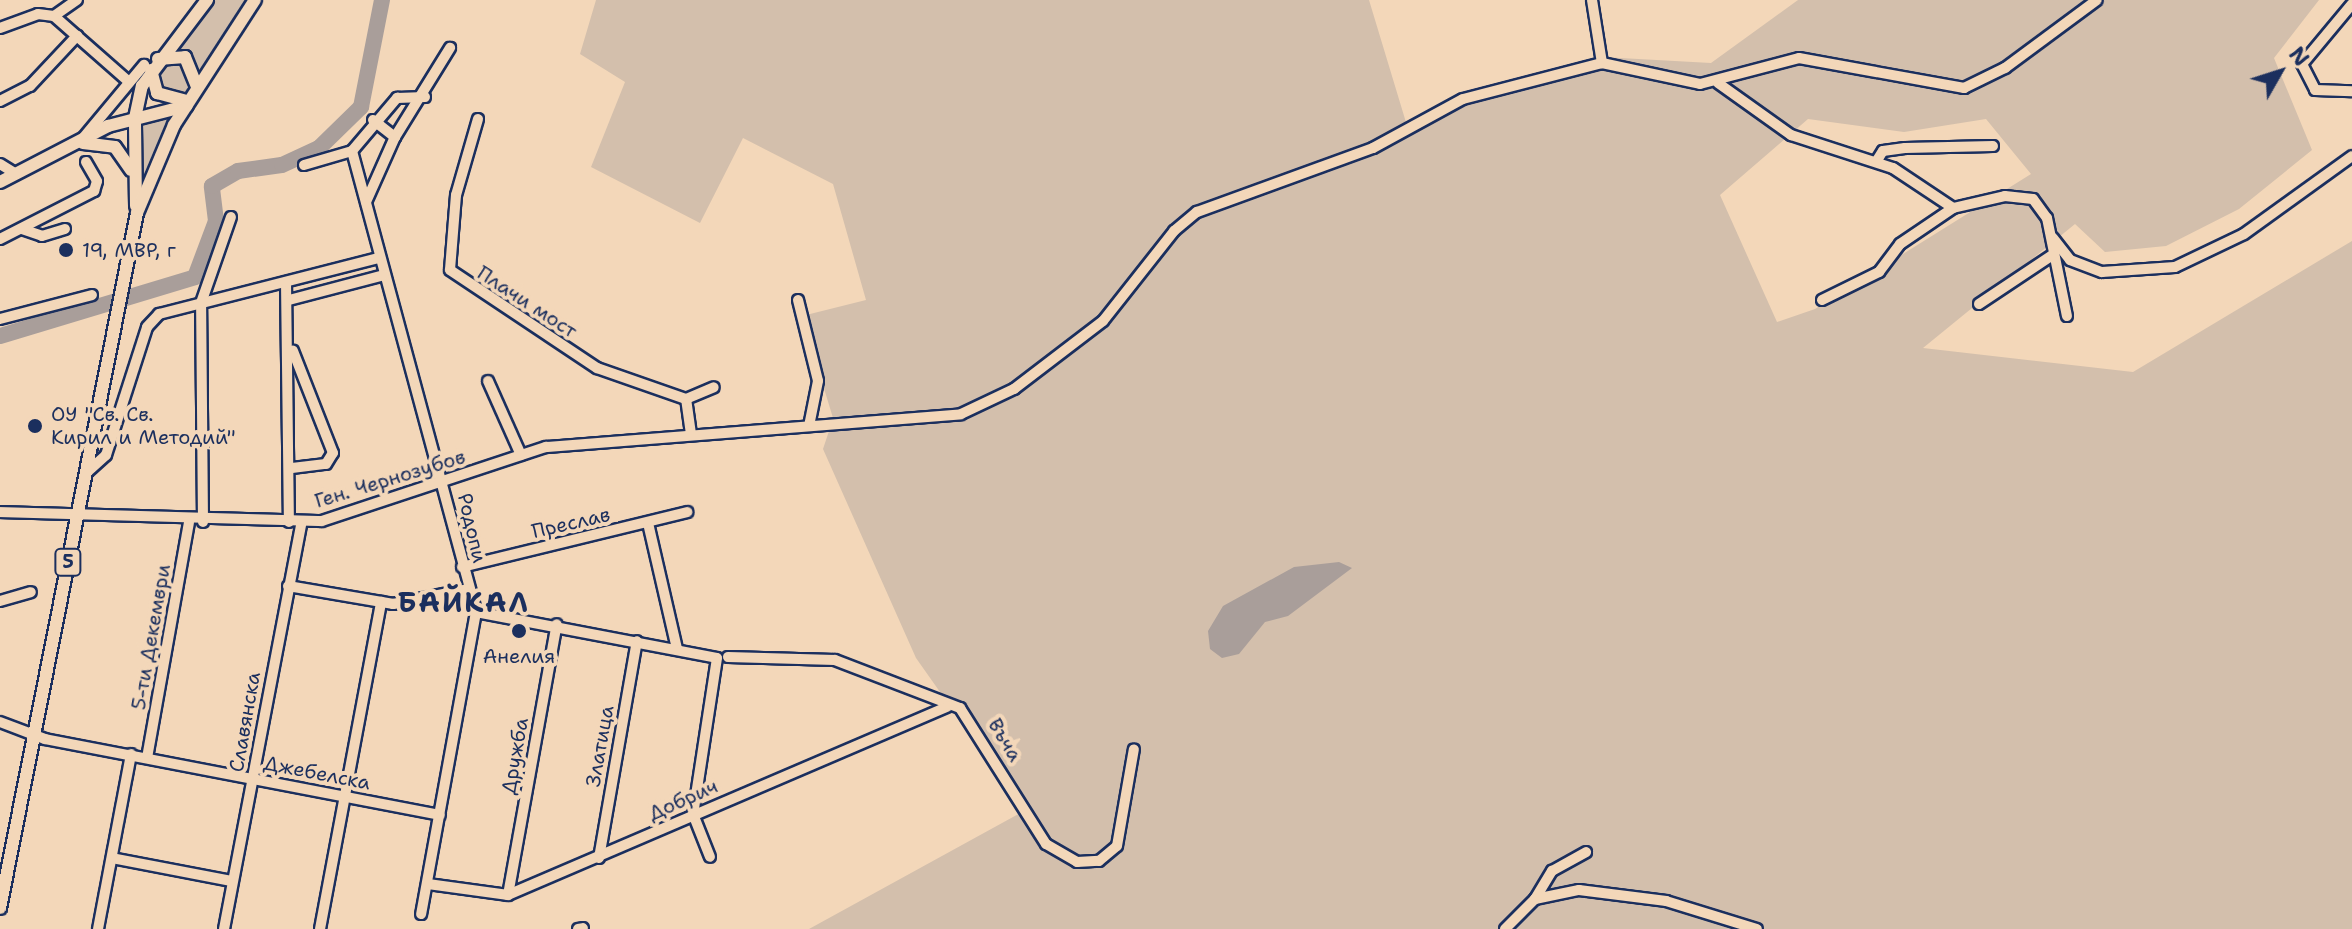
<!DOCTYPE html>
<meta charset="utf-8">
<style>
body{margin:0}
#map{position:relative;width:2352px;height:929px;overflow:hidden;background:#f3d7b9;font-family:"Shantell Sans",sans-serif}
div>[style]{position:absolute}
[style*='--x']{left:calc(var(--x)*1px);top:calc(var(--y)*1px);width:calc(var(--w)*1px);rotate:calc(var(--a)*1deg)}
.green>*{inset:0;background:#d3bfac}
.water>*{inset:0;background:#a99e9a}
.river>*{height:16px;margin:-8px;padding:0 8px;transform-origin:8px;border-radius:8px;background:#a99e9a}
.roads{filter:drop-shadow(2px 0 #1b2f5e) drop-shadow(-2px 0 #1b2f5e) drop-shadow(0 2px #1b2f5e) drop-shadow(0 -2px #1b2f5e)}
.minor>*{height:10px;margin:-5px;padding:0 5px;transform-origin:5px;border-radius:5px;background:#f3d7b9}
.major>*{height:12px;margin:-6px;padding:0 6px;transform-origin:6px;border-radius:6px;background:#f3d7b9}
.dots>*{width:22px;height:22px;translate:-50% -50%;box-sizing:border-box;border:4px solid #f3d7b9;border-radius:50%}
span{translate:-50% -50%;white-space:nowrap;text-align:center;line-height:1.15;-webkit-text-stroke:8px #f3d7b9;paint-order:stroke}
.shield-label span{padding:2px 6px;background:#f3d7b9;border:2px solid;border-radius:6px;-webkit-text-stroke-width:0}
.shield-label{font-size:18px;color:#1b2f5e;font-weight:700}
.poi-label{font-size:20px;color:#1b2f5e}
.left{translate:0 -50%;text-align:left}
.street-label{font-size:20px;color:#1b2f5e}
.district-label{font-size:28px;color:#1b2f5e;font-weight:700;letter-spacing:2px}
.north{position:absolute;left:2240px;top:32px;width:80px;height:80px;-webkit-text-stroke:6px #f3d7b9;paint-order:stroke;rotate:51deg;font-size:22px;font-weight:700;line-height:32px;text-align:center;color:#1b2f5e}
.north::after{content:'';display:block;margin:auto;width:28px;height:36px;background:#1b2f5e;clip-path:polygon(50% 0,100% 100%,50% 72%,0 100%)}
</style>
<div id="map">
<div class="green">
<i style="clip-path:polygon(215px 0,249px 0,202px 72px,186px 53px,170px 51px)"></i>
<i style="clip-path:polygon(evenodd,596px 0,1369px 0,1408px 129px,1463px 99px,1602px 57px,1711px 63px,1798px 0,2319px 0,2274px 58px,2312px 150px,2239px 209px,2166px 246px,2105px 252px,2075px 224px,1923px 348px,2133px 372px,2352px 241px,2352px 929px,809px 929px,1024px 811px,916px 658px,823px 449px,831px 425px,918px 418px,833px 418px,802px 316px,866px 300px,833px 184px,743px 138px,700px 223px,591px 167px,625px 82px,580px 54px,596px 0,1808px 119px,1904px 132px,1986px 119px,2031px 174px,1815px 309px,1777px 322px,1720px 195px,1808px 119px)"></i>
<i style="clip-path:polygon(183px 61px,188px 92px,160px 89px,157px 71px,165px 62px)"></i>
<i style="clip-path:polygon(175px 113px,155px 149px,141px 181px,138px 122px)"></i>
</div>
<div class="water">
<i style="clip-path:polygon(1339px 562px,1352px 568px,1288px 616px,1265px 622px,1239px 654px,1222px 658px,1210px 649px,1208px 631px,1223px 606px,1294px 567px)"></i>
</div>
<div class="river">
<i style="--x:0;--y:336;--w:204;--a:-16.8"></i>
<i style="--x:195;--y:277;--w:60;--a:-69.4"></i>
<i style="--x:216;--y:221;--w:35;--a:-97"></i>
<i style="--x:212;--y:186;--w:30;--a:-30"></i>
<i style="--x:238;--y:171;--w:44;--a:-7.8"></i>
<i style="--x:282;--y:165;--w:41;--a:-24.7"></i>
<i style="--x:319;--y:148;--w:59;--a:-44.3"></i>
<i style="--x:361;--y:107;--w:109;--a:-78.9"></i>
</div>
<div class="roads">
<div class="minor">
<i style="--x:1592;--y:0;--w:64;--a:81"></i>
<i style="--x:2352;--y:4;--w:78;--a:129.8"></i>
<i style="--x:2302;--y:64;--w:29;--a:63"></i>
<i style="--x:2315;--y:90;--w:37;--a:2"></i>
<i style="--x:54;--y:16;--w:100;--a:41.3"></i>
<i style="--x:0;--y:28;--w:40;--a:-20.2"></i>
<i style="--x:38;--y:14;--w:16;--a:7"></i>
<i style="--x:54;--y:16;--w:28;--a:-35"></i>
<i style="--x:1718;--y:83;--w:90;--a:35.5"></i>
<i style="--x:1791;--y:135;--w:107;--a:17.9"></i>
<i style="--x:1893;--y:168;--w:72;--a:33.7"></i>
<i style="--x:1953;--y:208;--w:53;--a:-13"></i>
<i style="--x:2005;--y:196;--w:28;--a:6"></i>
<i style="--x:2033;--y:199;--w:24;--a:54"></i>
<i style="--x:2047;--y:218;--w:100;--a:78.5"></i>
<i style="--x:0;--y:101;--w:34;--a:-27"></i>
<i style="--x:30;--y:86;--w:69;--a:-46.8"></i>
<i style="--x:478;--y:119;--w:79;--a:106.1"></i>
<i style="--x:456;--y:195;--w:75;--a:94.6"></i>
<i style="--x:450;--y:270;--w:177;--a:33.7"></i>
<i style="--x:597;--y:368;--w:94;--a:19.2"></i>
<i style="--x:373;--y:120;--w:28;--a:38"></i>
<i style="--x:84;--y:137;--w:94;--a:-50.2"></i>
<i style="--x:352;--y:151;--w:70;--a:-49.7"></i>
<i style="--x:397;--y:98;--w:28;--a:-2"></i>
<i style="--x:1876;--y:162;--w:13;--a:-58"></i>
<i style="--x:1883;--y:151;--w:22;--a:-8"></i>
<i style="--x:1905;--y:148;--w:88;--a:-1.3"></i>
<i style="--x:0;--y:164;--w:19;--a:32"></i>
<i style="--x:304;--y:165;--w:50;--a:-16.3"></i>
<i style="--x:352;--y:151;--w:477;--a:74.9"></i>
<i style="--x:476;--y:612;--w:307;--a:100.3"></i>
<i style="--x:366;--y:202;--w:71;--a:-66"></i>
<i style="--x:395;--y:137;--w:105;--a:-58.3"></i>
<i style="--x:22;--y:229;--w:21;--a:19"></i>
<i style="--x:42;--y:236;--w:24;--a:-17"></i>
<i style="--x:2053;--y:238;--w:28;--a:52"></i>
<i style="--x:2070;--y:260;--w:34;--a:21"></i>
<i style="--x:2102;--y:272;--w:73;--a:-3.9"></i>
<i style="--x:2175;--y:267;--w:76;--a:-25.6"></i>
<i style="--x:2244;--y:234;--w:133;--a:-35.8"></i>
<i style="--x:0;--y:239;--w:106;--a:-27.1"></i>
<i style="--x:94;--y:191;--w:10;--a:-73"></i>
<i style="--x:97;--y:181;--w:22;--a:-120"></i>
<i style="--x:286;--y:282;--w:240;--a:89.3"></i>
<i style="--x:289;--y:300;--w:98;--a:-14.7"></i>
<i style="--x:798;--y:300;--w:83;--a:76.1"></i>
<i style="--x:818;--y:381;--w:46;--a:101.3"></i>
<i style="--x:1822;--y:300;--w:64;--a:-26.2"></i>
<i style="--x:1879;--y:272;--w:35;--a:-53"></i>
<i style="--x:1900;--y:244;--w:64;--a:-34.2"></i>
<i style="--x:1979;--y:304;--w:87;--a:-33.7"></i>
<i style="--x:0;--y:319;--w:95;--a:-14.6"></i>
<i style="--x:488;--y:381;--w:81;--a:66"></i>
<i style="--x:691;--y:434;--w:35;--a:-98"></i>
<i style="--x:686;--y:399;--w:30;--a:-23"></i>
<i style="--x:292;--y:468;--w:34;--a:-7"></i>
<i style="--x:326;--y:464;--w:13;--a:-58"></i>
<i style="--x:333;--y:453;--w:110;--a:-111.4"></i>
<i style="--x:85;--y:474;--w:28;--a:-42"></i>
<i style="--x:106;--y:455;--w:134;--a:-72.2"></i>
<i style="--x:147;--y:327;--w:18;--a:-47"></i>
<i style="--x:159;--y:314;--w:227;--a:-14.3"></i>
<i style="--x:0;--y:512;--w:322;--a:1.6"></i>
<i style="--x:322;--y:521;--w:236;--a:-18.3"></i>
<i style="--x:546;--y:447;--w:416;--a:-4.5"></i>
<i style="--x:961;--y:414;--w:59;--a:-25.3"></i>
<i style="--x:1014;--y:389;--w:112;--a:-37.4"></i>
<i style="--x:1103;--y:321;--w:115;--a:-51.7"></i>
<i style="--x:1174;--y:231;--w:30;--a:-40"></i>
<i style="--x:1197;--y:212;--w:187;--a:-20"></i>
<i style="--x:1373;--y:148;--w:102;--a:-28.6"></i>
<i style="--x:1463;--y:99;--w:144;--a:-14.5"></i>
<i style="--x:1602;--y:63;--w:100;--a:12.1"></i>
<i style="--x:1700;--y:84;--w:102;--a:-14.7"></i>
<i style="--x:1799;--y:58;--w:168;--a:10.3"></i>
<i style="--x:1964;--y:88;--w:46;--a:-26"></i>
<i style="--x:2005;--y:68;--w:114;--a:-36.5"></i>
<i style="--x:203;--y:522;--w:219;--a:-90.5"></i>
<i style="--x:201;--y:303;--w:91;--a:-70.8"></i>
<i style="--x:648;--y:523;--w:129;--a:77"></i>
<i style="--x:462;--y:567;--w:232;--a:-13.7"></i>
<i style="--x:288;--y:586;--w:107;--a:9.7"></i>
<i style="--x:393;--y:604;--w:76;--a:-11.3"></i>
<i style="--x:0;--y:601;--w:32;--a:-16"></i>
<i style="--x:476;--y:612;--w:245;--a:10.8"></i>
<i style="--x:717;--y:658;--w:158;--a:98.7"></i>
<i style="--x:693;--y:814;--w:46;--a:68.4"></i>
<i style="--x:728;--y:657;--w:107;--a:1.6"></i>
<i style="--x:835;--y:660;--w:134;--a:21"></i>
<i style="--x:960;--y:708;--w:161;--a:57.7"></i>
<i style="--x:1046;--y:844;--w:36;--a:30"></i>
<i style="--x:1077;--y:862;--w:22;--a:-3"></i>
<i style="--x:1099;--y:861;--w:23;--a:-40"></i>
<i style="--x:1117;--y:846;--w:98;--a:-80.1"></i>
<i style="--x:0;--y:722;--w:48;--a:20.7"></i>
<i style="--x:45;--y:739;--w:402;--a:10.9"></i>
<i style="--x:147;--y:758;--w:240;--a:-79.9"></i>
<i style="--x:112;--y:858;--w:122;--a:10.9"></i>
<i style="--x:599;--y:858;--w:220;--a:-80.1"></i>
<i style="--x:428;--y:884;--w:81;--a:7.8"></i>
<i style="--x:508;--y:895;--w:478;--a:-23.2"></i>
<i style="--x:508;--y:895;--w:275;--a:-79.8"></i>
<i style="--x:1535;--y:899;--w:33;--a:-59"></i>
<i style="--x:1552;--y:871;--w:39;--a:-29"></i>
<i style="--x:98;--y:929;--w:178;--a:-79.3"></i>
<i style="--x:224;--y:929;--w:414;--a:-79.2"></i>
<i style="--x:320;--y:929;--w:333;--a:-79.4"></i>
<i style="--x:578;--y:929;--w:5;--a:-11"></i>
<i style="--x:1505;--y:929;--w:42;--a:-45"></i>
<i style="--x:1535;--y:899;--w:45;--a:-11.6"></i>
<i style="--x:1579;--y:890;--w:88;--a:7.2"></i>
<i style="--x:1666;--y:901;--w:95;--a:17.1"></i>
</div>
<div class="major">
<i style="--x:158;--y:59;--w:27;--a:-4"></i>
<i style="--x:185;--y:57;--w:31;--a:68"></i>
<i style="--x:151;--y:70;--w:24;--a:75"></i>
<i style="--x:157;--y:93;--w:28;--a:15"></i>
<i style="--x:83;--y:143;--w:32;--a:7"></i>
<i style="--x:115;--y:147;--w:28;--a:55"></i>
<i style="--x:0;--y:182;--w:122;--a:-27.4"></i>
<i style="--x:108;--y:126;--w:81;--a:-14.4"></i>
<i style="--x:136;--y:206;--w:88;--a:-90.7"></i>
<i style="--x:135;--y:118;--w:33;--a:-78"></i>
<i style="--x:142;--y:86;--w:108;--a:-52.9"></i>
<i style="--x:0;--y:908;--w:708;--a:-78.85"></i>
<i style="--x:137;--y:213;--w:95;--a:-67.2"></i>
<i style="--x:174;--y:125;--w:149;--a:-57.1"></i>
</div>
</div>
<div class="dots">
<i style="left:66px;top:250px;background:#1b2f5e"></i>
<i style="left:35px;top:426px;background:#1b2f5e"></i>
<i style="left:519px;top:631px;background:#1b2f5e"></i>
</div>
<div class="shield-label">
<span style="left:68px;top:562px">5</span>
</div>
<div class="poi-label">
<span class="left" style="left:82px;top:250px">19, МВР, г</span>
<span class="left" style="left:51px;top:426px">ОУ "Св. Св.<br>Кирил и Методий"</span>
<span style="left:519px;top:656px">Анелия</span>
</div>
<div class="street-label">
<span style="left:527px;top:302px;rotate:33deg">Плачи мост</span>
<span style="left:390px;top:479px;rotate:-17deg">Ген. Чернозубов</span>
<span style="left:571px;top:523px;rotate:-13deg">Преслав</span>
<span style="left:472px;top:528px;rotate:77deg">Родопи</span>
<span style="left:151px;top:637px;rotate:-80deg">5-ти Декември</span>
<span style="left:245px;top:722px;rotate:-80deg">Славянска</span>
<span style="left:1005px;top:740px;rotate:59deg">Въча</span>
<span style="left:600px;top:746px;rotate:-80deg">Златица</span>
<span style="left:515px;top:756px;rotate:-80deg">Дружба</span>
<span style="left:317px;top:773px;rotate:11deg">Джебелска</span>
<span style="left:683px;top:800px;rotate:-24deg">Добрич</span>
</div>
<div class="district-label">
<span style="left:464px;top:602px">БАЙКАЛ</span>
</div>
<div class="north">N</div>
</div>
